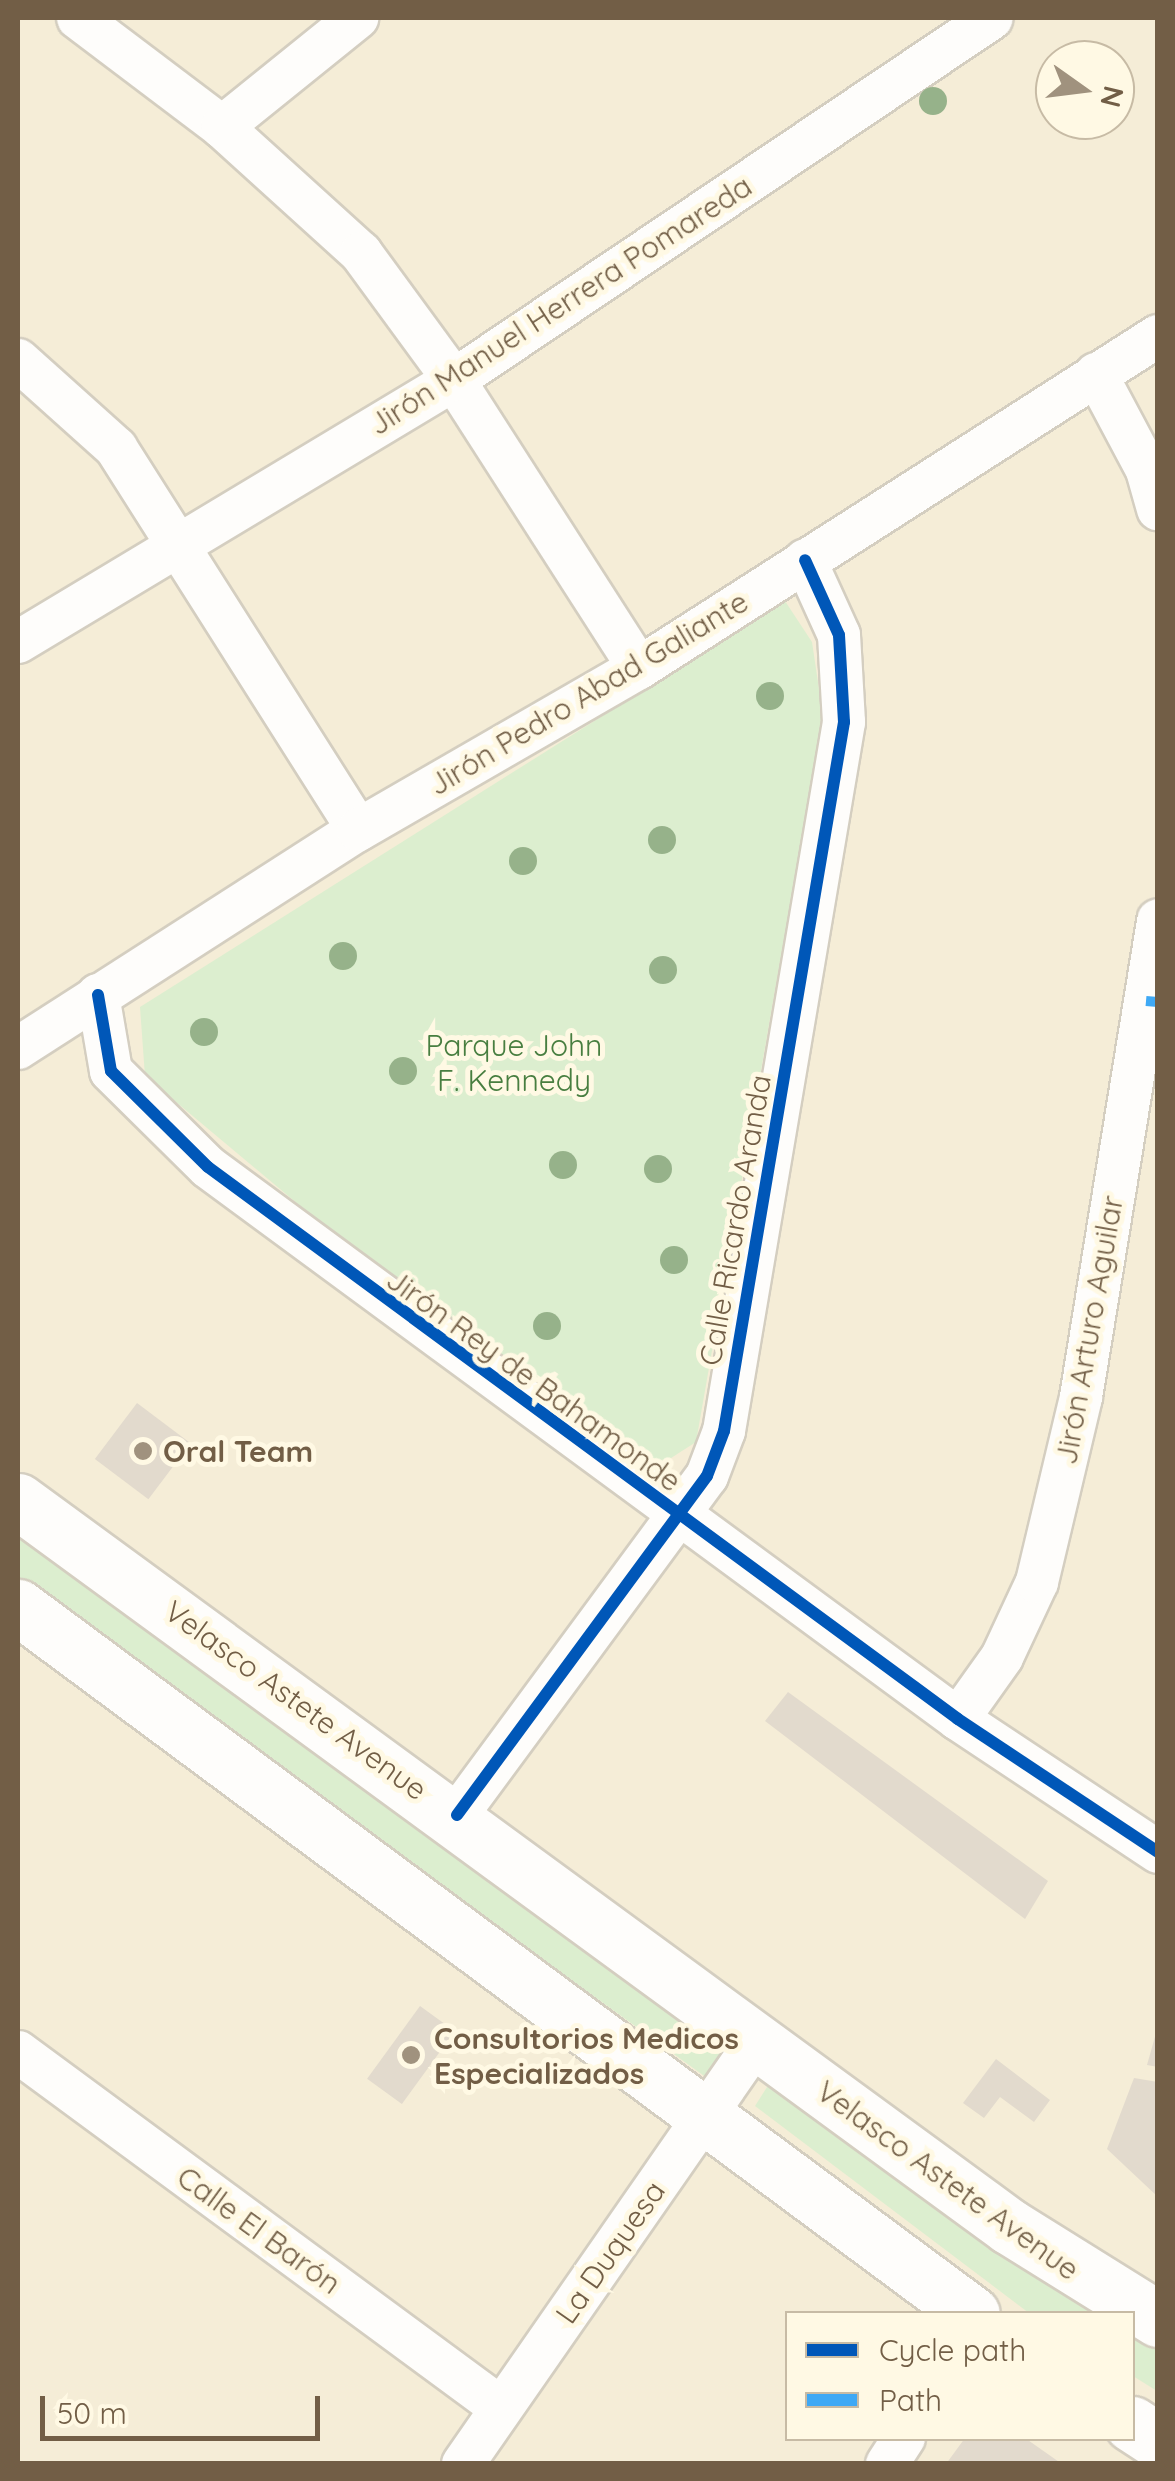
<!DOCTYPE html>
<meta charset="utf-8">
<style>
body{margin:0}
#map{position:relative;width:1175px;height:2481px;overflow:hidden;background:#f6f2e5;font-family:Quicksand,sans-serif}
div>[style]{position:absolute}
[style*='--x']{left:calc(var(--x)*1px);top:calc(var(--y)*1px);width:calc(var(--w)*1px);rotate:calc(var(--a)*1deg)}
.residential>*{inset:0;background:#f5edd7}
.green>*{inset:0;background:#dceecf}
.building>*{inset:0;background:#e2dacd;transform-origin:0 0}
.roads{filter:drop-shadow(2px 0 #d4cec0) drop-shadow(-2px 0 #d4cec0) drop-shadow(0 2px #d4cec0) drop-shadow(0 -2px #d4cec0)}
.street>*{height:42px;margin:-21px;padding:0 21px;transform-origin:21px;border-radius:21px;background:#fefdfb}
.secondary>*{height:55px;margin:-27.5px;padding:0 27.5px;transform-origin:27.5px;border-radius:27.5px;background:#fefdfb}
.quiet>*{height:10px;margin-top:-5px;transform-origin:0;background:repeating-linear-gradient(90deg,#3fa9f5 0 20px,transparent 0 30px)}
.cycleway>*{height:12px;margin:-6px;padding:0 6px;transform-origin:6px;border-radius:6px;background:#0057b8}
.trees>*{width:28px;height:28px;margin:-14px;border-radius:50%;background:#96b28a}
.dots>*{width:28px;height:28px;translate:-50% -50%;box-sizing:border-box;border:5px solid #fff9e4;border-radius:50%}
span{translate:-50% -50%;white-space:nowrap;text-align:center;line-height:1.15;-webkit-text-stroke:10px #fff9e4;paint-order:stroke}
.street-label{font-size:30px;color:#725e46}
.park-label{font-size:30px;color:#487e40}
.poi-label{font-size:30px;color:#725e46;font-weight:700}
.left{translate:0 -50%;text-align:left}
.frame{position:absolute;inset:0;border:20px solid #725e46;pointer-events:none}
.legend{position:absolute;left:785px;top:2311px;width:350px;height:130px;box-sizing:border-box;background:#fff9e4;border:2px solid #c7bba5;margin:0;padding:12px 18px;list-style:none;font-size:30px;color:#725e46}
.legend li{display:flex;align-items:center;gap:20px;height:50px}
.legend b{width:50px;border:2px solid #c7bba5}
.north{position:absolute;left:1035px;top:40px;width:100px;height:100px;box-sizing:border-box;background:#fff9e4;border:2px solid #c7bba5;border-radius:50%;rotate:104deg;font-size:28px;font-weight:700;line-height:40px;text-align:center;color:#725e46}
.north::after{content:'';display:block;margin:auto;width:35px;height:45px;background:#a0927e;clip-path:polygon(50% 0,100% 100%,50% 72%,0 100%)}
.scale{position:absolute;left:40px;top:2396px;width:280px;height:45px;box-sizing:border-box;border:5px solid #725e46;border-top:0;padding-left:12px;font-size:30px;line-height:35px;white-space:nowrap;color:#725e46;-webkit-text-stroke:8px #fff9e4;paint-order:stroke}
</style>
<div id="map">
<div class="residential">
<i style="clip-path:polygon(evenodd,18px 18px,1157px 18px,1157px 2463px,18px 2463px,18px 18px,1055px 60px,1115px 60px,1115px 120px,1055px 120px,1055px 60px,18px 18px,788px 2314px,1132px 2314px,1132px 2438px,788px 2438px,788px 2314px)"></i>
</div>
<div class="green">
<i style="clip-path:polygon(785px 601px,812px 642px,823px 716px,696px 1442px,657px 1467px,354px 1251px,145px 1076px,140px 1007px)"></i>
<i style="clip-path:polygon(18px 1528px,730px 2053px,707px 2078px,18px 1580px)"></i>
<i style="clip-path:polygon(774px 2076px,1108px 2313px,1029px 2313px,755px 2106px)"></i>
<i style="clip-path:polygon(1132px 2328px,1157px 2342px,1157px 2391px,1133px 2376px)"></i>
</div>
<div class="building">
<i style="left:137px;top:1403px;width:67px;height:70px;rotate:37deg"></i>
<i style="clip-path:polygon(788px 1692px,1048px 1881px,1025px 1919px,765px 1721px)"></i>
<i style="left:420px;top:2006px;width:43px;height:90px;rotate:36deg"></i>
<i style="clip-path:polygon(1158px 2026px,1158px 2067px,1147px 2065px)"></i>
<i style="clip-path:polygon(996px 2059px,1050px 2100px,1034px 2122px,1000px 2097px,984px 2118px,963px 2103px)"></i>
<i style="clip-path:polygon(1134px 2078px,1158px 2082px,1158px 2197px,1107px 2149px)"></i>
<i style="clip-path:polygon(965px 2438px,1025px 2438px,1062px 2464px,946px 2464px)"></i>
</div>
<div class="roads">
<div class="street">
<i style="--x:78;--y:18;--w:181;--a:37.1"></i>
<i style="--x:222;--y:127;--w:188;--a:42.2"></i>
<i style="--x:361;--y:253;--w:157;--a:53.8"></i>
<i style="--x:454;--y:380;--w:342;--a:57.3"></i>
<i style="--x:222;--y:127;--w:174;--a:-38.9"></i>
<i style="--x:18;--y:360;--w:132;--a:41.9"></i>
<i style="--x:116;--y:448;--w:452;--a:57.6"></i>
<i style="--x:1096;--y:374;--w:109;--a:62"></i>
<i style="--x:1147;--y:470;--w:41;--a:74.2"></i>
<i style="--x:18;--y:642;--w:509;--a:-31"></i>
<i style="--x:454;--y:380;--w:648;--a:-33.94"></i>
<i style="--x:98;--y:995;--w:77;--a:80.3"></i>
<i style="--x:111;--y:1071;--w:136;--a:44.7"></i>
<i style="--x:208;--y:1167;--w:931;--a:36.35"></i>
<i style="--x:958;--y:1719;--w:240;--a:33.6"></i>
<i style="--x:18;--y:1048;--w:404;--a:-32.7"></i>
<i style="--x:358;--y:830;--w:324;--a:-30"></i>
<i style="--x:639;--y:668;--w:616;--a:-32.61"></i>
<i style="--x:958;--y:1719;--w:76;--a:-54.6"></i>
<i style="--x:1002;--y:1657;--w:83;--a:-65"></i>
<i style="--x:1037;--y:1582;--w:190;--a:-76.6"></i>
<i style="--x:1081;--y:1397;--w:483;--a:-80.8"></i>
<i style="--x:457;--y:1815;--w:421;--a:-53.6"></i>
<i style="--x:707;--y:1476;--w:48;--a:-69.3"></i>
<i style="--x:724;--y:1431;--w:719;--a:-80.39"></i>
<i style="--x:844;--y:722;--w:87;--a:-93.3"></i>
<i style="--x:839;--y:635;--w:82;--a:-114.4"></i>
<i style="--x:18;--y:2052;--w:600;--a:36.39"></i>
<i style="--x:463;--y:2464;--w:515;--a:-55.2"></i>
<i style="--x:887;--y:2464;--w:31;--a:-57"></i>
</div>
<div class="secondary">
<i style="--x:18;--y:1501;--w:1229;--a:36.2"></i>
<i style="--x:1010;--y:2227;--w:174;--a:31.9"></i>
<i style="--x:18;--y:1607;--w:1187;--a:36.54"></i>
<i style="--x:1132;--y:2424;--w:31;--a:33"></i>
</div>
</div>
<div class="quiet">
<i style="--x:1146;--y:1001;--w:12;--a:5"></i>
</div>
<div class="cycleway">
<i style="--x:98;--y:995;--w:77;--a:80.3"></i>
<i style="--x:111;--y:1071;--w:136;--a:44.7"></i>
<i style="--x:208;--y:1167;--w:931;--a:36.35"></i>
<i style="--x:958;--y:1719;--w:240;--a:33.6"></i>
<i style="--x:457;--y:1815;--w:421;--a:-53.6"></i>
<i style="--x:707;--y:1476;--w:48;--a:-69.3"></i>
<i style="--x:724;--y:1431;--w:719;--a:-80.39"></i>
<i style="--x:844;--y:722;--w:87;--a:-93.3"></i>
<i style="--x:839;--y:635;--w:82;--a:-114.4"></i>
</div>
<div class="trees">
<i style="left:933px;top:101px"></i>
<i style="left:770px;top:696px"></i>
<i style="left:662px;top:840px"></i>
<i style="left:523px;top:861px"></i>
<i style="left:343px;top:956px"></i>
<i style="left:663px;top:970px"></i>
<i style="left:204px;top:1032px"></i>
<i style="left:403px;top:1071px"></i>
<i style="left:563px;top:1165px"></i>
<i style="left:658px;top:1169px"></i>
<i style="left:674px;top:1260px"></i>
<i style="left:547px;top:1326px"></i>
</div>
<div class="dots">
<i style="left:143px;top:1451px;background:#a0927e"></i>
<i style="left:411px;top:2055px;background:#a0927e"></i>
</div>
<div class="street-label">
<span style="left:560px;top:305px;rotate:-33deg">Jirón Manuel Herrera Pomareda</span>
<span style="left:588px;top:693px;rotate:-31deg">Jirón Pedro Abad Galiante</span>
<span style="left:735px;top:1220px;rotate:-80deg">Calle Ricardo Aranda</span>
<span style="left:1089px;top:1330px;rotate:-80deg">Jirón Arturo Aguilar</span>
<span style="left:534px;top:1380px;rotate:36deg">Jirón Rey de Bahamonde</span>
<span style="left:296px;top:1700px;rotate:36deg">Velasco Astete Avenue</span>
<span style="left:948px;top:2180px;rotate:36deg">Velasco Astete Avenue</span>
<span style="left:259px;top:2230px;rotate:36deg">Calle El Barón</span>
<span style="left:610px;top:2252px;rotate:-55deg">La Duquesa</span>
</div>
<div class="park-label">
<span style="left:514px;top:1062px">Parque John<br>F. Kennedy</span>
</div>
<div class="poi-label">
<span class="left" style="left:163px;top:1451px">Oral Team</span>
<span class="left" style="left:434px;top:2055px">Consultorios Medicos<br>Especializados</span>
</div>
<div class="frame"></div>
<ul class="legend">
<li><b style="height:12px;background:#0057b8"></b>Cycle path</li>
<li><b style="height:12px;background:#3fa9f5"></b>Path</li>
</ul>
<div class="north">N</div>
<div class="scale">50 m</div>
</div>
